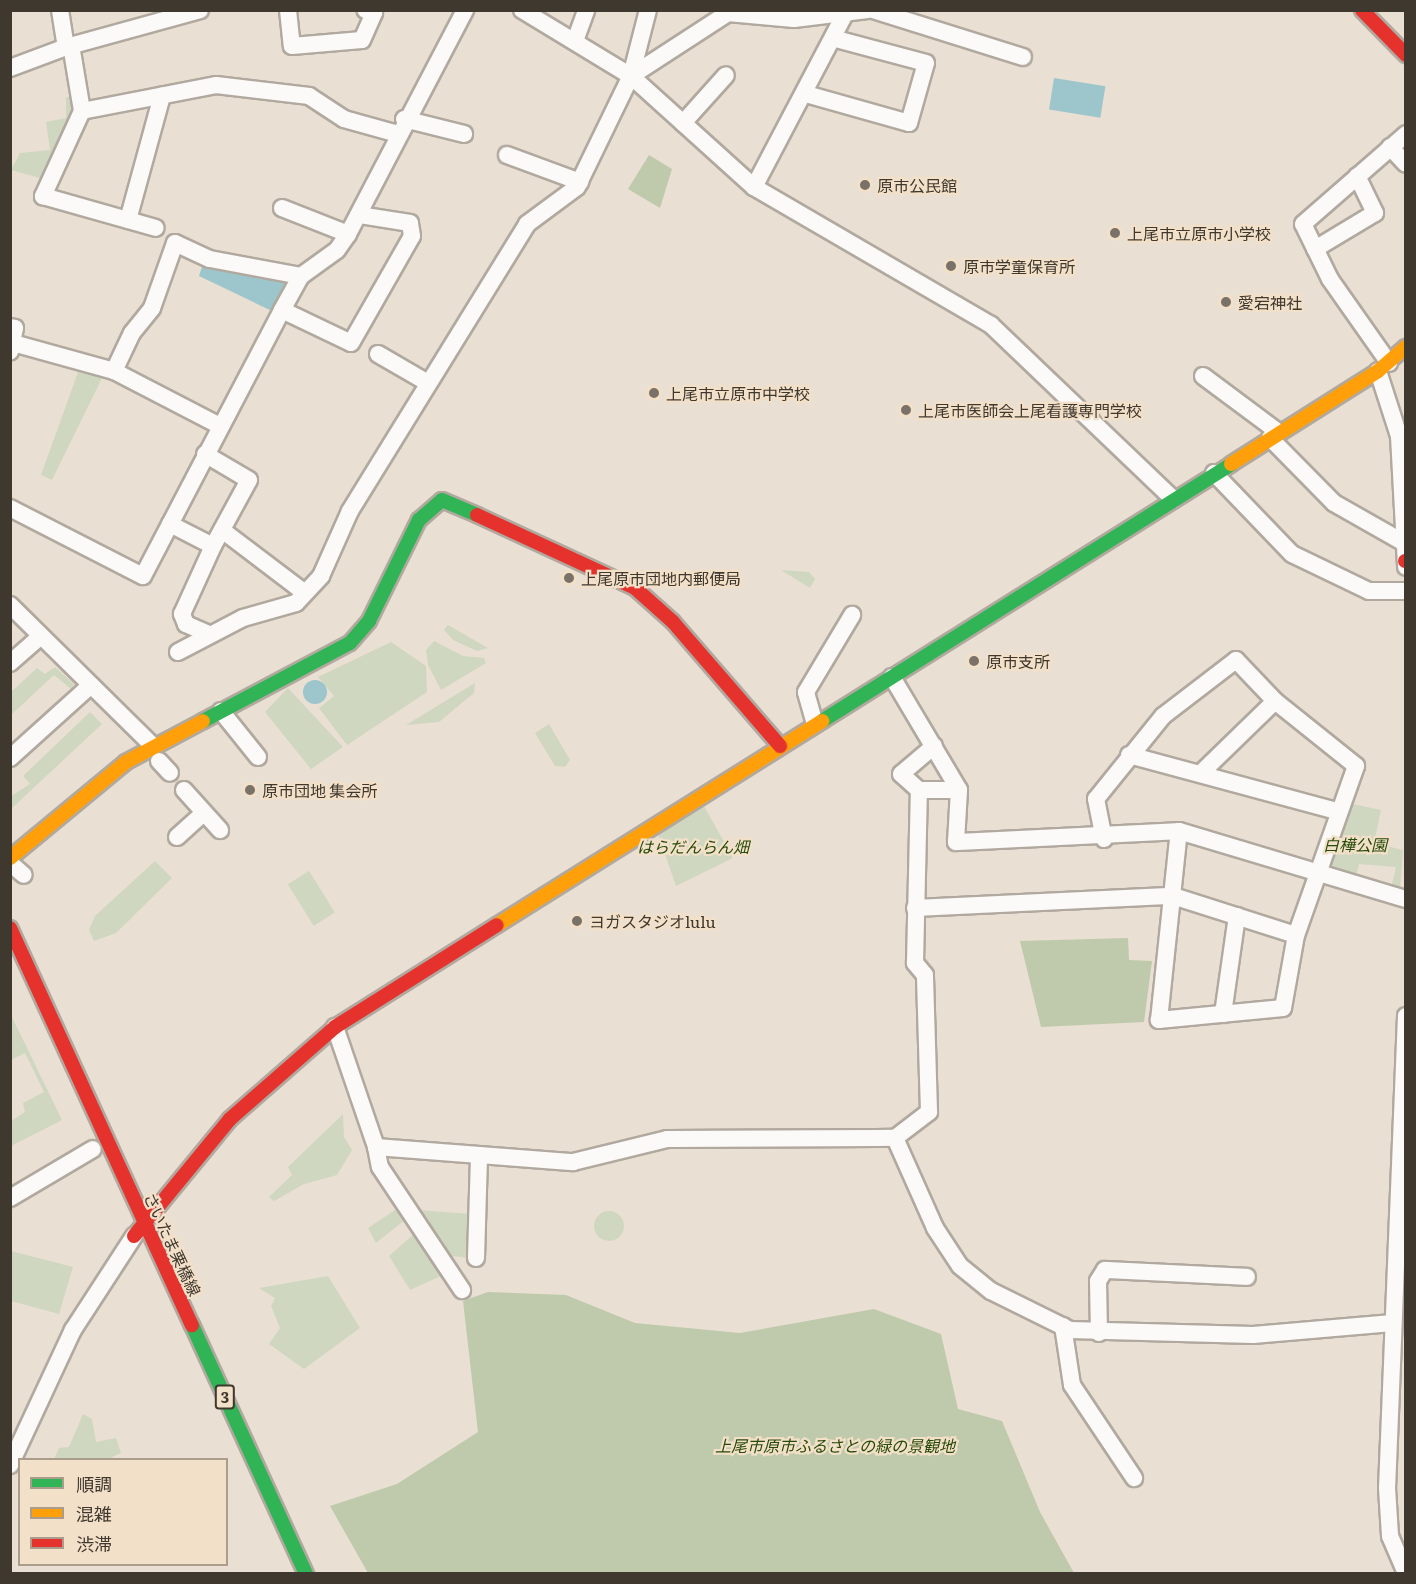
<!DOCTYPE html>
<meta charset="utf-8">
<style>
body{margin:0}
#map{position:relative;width:1416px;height:1584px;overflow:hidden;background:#e9dfd2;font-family:Literata,"Noto Sans JP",serif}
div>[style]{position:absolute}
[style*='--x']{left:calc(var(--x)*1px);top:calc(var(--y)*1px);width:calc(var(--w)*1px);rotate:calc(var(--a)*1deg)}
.green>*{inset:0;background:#d0d7c0;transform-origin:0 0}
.round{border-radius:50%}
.forest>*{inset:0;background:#bfcaac}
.water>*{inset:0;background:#9cc6cc;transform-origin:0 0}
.roads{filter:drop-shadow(2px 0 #b1a99f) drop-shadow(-2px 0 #b1a99f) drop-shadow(0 2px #b1a99f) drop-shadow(0 -2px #b1a99f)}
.street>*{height:16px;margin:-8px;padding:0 8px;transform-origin:8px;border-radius:8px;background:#fcfaf8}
.fast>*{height:14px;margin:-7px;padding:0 7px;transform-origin:7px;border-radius:7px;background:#30b455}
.slow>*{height:14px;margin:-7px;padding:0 7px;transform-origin:7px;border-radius:7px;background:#ff9f0a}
.jam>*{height:14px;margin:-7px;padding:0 7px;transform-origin:7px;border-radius:7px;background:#e5322d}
.dots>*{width:16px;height:16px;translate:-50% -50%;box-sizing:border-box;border:3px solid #f3e0c8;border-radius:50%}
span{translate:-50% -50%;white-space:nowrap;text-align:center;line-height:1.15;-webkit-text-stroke:4.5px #f3e0c8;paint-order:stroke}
.shield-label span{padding:2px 4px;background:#f3e0c8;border:2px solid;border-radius:4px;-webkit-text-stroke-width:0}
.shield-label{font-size:15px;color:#3f382f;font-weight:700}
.poi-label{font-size:16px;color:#3f382f}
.left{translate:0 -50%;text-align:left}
.park-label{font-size:16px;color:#264a09;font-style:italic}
.street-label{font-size:16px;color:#3f382f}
.frame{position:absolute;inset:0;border:12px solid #3f382f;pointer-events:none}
.legend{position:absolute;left:18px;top:1458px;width:210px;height:108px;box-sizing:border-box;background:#f3e0c8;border:2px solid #ab9d8b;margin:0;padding:8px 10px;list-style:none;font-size:18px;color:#3f382f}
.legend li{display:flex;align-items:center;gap:12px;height:30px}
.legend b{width:30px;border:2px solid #ab9d8b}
</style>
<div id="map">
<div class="green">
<i style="clip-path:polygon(66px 97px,72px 97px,74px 115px,43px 179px,11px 170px,20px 153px,50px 150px,46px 122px,66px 118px)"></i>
<i style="clip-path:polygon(78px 372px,102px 378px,52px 480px,41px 475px)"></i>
<i style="clip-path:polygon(781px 570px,809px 572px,815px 579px,810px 588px)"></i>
<i style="clip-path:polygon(448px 625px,488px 648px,477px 651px,453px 640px,444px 630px)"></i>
<i style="clip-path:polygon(434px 641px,463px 656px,484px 658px,486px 663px,441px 690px,428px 665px,426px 650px)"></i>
<i style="clip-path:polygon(391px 642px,426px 666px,427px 692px,347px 745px,319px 708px,334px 696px,318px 677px)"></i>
<i style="clip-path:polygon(55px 667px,74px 684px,71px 689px,54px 675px,11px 715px,11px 692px,37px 668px,45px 674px)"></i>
<i style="clip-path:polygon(475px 683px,474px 693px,439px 722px,406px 725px)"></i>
<i style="clip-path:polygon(288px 688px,343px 747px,311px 769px,265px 712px)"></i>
<i style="clip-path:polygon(90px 712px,102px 724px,11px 809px,11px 796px,30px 784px,23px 776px)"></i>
<i style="clip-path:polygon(549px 724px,570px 760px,565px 767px,555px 766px,535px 733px)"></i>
<i style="clip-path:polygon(1348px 803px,1381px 810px,1374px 843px,1403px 850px,1400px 890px,1391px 888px,1396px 867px,1359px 864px,1356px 877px,1327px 866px)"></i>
<i style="clip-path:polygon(704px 806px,733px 858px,676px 886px,658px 834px)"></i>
<i style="clip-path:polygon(155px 861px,172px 878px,116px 933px,94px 941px,89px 930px,95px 916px)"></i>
<i style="left:309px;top:871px;width:49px;height:25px;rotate:58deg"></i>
<i style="clip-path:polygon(12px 1017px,62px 1120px,11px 1146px,11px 1121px,25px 1112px,23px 1103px,44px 1092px,25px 1053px,11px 1060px)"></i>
<i style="clip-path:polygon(343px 1114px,344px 1137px,352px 1150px,337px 1175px,304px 1184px,274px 1201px,269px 1197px,292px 1175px,288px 1167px)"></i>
<i style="clip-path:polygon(398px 1208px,406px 1219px,376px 1243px,368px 1228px)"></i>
<i style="clip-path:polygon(417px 1210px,471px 1214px,470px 1258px,451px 1256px)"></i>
<i class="round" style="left:594px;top:1211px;width:30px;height:30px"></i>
<i style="clip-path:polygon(415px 1233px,443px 1275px,410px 1290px,389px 1256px)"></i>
<i style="clip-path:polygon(11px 1251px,73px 1267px,59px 1314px,11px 1301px)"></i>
<i style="clip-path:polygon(328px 1276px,360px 1328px,304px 1369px,269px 1344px,280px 1328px,271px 1306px,275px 1298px,259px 1288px)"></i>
<i style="clip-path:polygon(83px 1414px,92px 1419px,96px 1442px,116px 1438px,121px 1453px,108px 1459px,54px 1459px,59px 1448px,69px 1447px)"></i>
</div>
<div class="forest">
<i style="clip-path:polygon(649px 155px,672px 169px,660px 208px,628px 189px)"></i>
<i style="clip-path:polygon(1128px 938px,1129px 960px,1152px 961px,1144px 1022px,1041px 1027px,1020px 941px)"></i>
<i style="clip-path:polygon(488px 1292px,566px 1295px,635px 1323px,740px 1333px,874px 1309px,941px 1334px,958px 1409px,1002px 1421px,1040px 1512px,1074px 1573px,368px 1573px,330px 1506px,397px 1484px,478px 1432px,463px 1301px)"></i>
</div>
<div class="water">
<i style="left:1054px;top:78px;width:52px;height:32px;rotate:9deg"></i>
<i style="clip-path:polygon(203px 264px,287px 278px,289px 283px,274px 312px,199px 276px)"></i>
<i class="round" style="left:303px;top:680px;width:24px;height:24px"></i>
</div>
<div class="roads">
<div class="street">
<i style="--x:60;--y:10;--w:37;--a:81"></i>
<i style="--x:288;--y:10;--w:36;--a:84"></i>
<i style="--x:292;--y:46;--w:70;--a:-4.9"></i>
<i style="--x:362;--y:40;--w:30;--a:-66"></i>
<i style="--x:374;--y:13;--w:9;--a:-162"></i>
<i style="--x:522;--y:10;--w:127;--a:31.2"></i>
<i style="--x:631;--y:76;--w:166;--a:42.1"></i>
<i style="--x:754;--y:187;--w:274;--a:30.2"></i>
<i style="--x:991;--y:325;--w:252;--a:43.7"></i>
<i style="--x:873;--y:10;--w:157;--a:17.4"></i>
<i style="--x:575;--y:41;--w:33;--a:-70"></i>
<i style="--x:71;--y:45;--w:67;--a:80.5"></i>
<i style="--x:82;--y:111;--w:136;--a:-11"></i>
<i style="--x:216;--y:85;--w:94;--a:6.7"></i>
<i style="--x:309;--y:96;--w:42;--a:33.3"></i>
<i style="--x:344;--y:119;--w:56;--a:15.5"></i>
<i style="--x:10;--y:68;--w:60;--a:-20.6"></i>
<i style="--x:66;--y:47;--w:139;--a:-15.4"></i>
<i style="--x:631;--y:76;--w:68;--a:-75.6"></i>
<i style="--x:806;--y:94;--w:107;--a:15.7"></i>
<i style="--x:909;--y:123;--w:62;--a:-74.2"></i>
<i style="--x:926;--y:63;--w:96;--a:-165"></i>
<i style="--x:82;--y:111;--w:94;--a:114.6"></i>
<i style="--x:43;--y:196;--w:117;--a:15.8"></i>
<i style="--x:404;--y:119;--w:62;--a:14"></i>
<i style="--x:683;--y:123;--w:64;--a:-48.1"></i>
<i style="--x:1390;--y:147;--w:23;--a:47"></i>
<i style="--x:507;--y:155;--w:78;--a:20.3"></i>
<i style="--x:754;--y:187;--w:200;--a:-62.3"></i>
<i style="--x:282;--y:208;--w:71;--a:21.5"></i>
<i style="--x:128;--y:220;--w:129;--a:-74.7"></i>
<i style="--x:1315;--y:249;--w:70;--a:-31"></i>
<i style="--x:1375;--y:213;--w:41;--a:-115.9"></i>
<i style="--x:282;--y:310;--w:76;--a:25.6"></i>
<i style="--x:351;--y:343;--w:123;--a:-60.3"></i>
<i style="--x:412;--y:236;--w:13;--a:-99"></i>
<i style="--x:410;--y:223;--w:52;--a:-171.1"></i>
<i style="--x:10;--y:327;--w:5;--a:11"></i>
<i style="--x:15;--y:328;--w:24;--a:102"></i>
<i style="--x:13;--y:343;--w:105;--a:15.5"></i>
<i style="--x:114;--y:371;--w:119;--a:27.4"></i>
<i style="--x:378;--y:354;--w:58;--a:30.1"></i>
<i style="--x:1389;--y:363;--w:103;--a:-125.1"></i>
<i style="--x:1330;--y:279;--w:61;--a:-116.1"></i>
<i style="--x:1303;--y:224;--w:137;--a:-41.1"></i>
<i style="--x:114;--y:371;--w:42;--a:-64.7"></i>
<i style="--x:132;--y:333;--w:32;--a:-51"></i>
<i style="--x:152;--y:308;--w:69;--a:-70.5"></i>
<i style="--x:175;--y:243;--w:38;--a:25"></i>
<i style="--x:210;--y:259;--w:93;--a:10.6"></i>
<i style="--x:1378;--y:371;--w:68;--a:72.1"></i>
<i style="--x:1399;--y:436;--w:131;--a:86.9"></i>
<i style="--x:1203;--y:376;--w:94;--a:36.7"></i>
<i style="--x:1270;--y:438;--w:91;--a:45.4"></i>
<i style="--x:1334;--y:503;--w:77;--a:29.6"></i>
<i style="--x:1214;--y:473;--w:112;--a:46.1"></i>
<i style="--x:1292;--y:554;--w:85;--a:25.7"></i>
<i style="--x:1369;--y:591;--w:37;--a:0"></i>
<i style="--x:10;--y:508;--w:149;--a:27.1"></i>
<i style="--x:143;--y:576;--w:300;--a:-62.4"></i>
<i style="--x:282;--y:310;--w:39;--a:-61"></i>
<i style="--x:301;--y:276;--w:44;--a:-35.8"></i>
<i style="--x:337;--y:250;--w:19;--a:-55"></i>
<i style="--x:348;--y:234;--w:253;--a:-62.4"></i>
<i style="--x:170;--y:524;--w:48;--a:27.1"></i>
<i style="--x:213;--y:546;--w:75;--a:-61.4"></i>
<i style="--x:249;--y:480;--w:51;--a:-149.4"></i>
<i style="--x:222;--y:530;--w:104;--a:37.2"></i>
<i style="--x:10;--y:605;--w:201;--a:44.6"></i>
<i style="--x:209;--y:634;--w:25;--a:-157"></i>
<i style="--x:186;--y:624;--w:11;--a:-112"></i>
<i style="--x:182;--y:614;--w:75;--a:-65.5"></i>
<i style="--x:178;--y:652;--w:73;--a:-27.6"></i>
<i style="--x:243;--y:618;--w:55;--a:-15.8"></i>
<i style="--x:296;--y:603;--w:37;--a:-47"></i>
<i style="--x:321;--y:576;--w:71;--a:-66"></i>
<i style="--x:350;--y:511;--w:337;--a:-58.3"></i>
<i style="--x:527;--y:224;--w:62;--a:-36.5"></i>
<i style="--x:577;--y:187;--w:123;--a:-64.1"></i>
<i style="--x:631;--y:76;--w:116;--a:-33"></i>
<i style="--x:728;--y:13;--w:66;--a:5.2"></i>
<i style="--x:794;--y:19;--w:74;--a:-7"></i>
<i style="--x:10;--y:663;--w:41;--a:-41.1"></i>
<i style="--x:892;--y:677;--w:131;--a:59.3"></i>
<i style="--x:959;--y:790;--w:52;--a:93.3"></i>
<i style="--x:956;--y:842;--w:223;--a:-2.8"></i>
<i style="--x:1179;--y:831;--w:237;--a:16.7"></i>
<i style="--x:221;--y:711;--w:59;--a:51.2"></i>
<i style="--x:815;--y:724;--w:33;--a:-106"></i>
<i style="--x:806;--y:692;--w:90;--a:-59.1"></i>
<i style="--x:934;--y:746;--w:43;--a:139.7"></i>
<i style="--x:901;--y:774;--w:24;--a:42"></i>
<i style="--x:919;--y:790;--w:40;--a:0"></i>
<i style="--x:1129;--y:755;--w:215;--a:15.1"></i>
<i style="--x:10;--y:758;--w:109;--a:-42"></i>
<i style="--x:159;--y:761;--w:16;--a:47"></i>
<i style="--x:1201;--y:773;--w:103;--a:-44.2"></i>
<i style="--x:184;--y:790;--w:54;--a:48"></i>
<i style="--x:177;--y:837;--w:36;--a:-42"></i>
<i style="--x:1104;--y:839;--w:41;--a:-101.3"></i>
<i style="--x:1096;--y:799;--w:107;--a:-51.1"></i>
<i style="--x:1163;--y:716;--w:92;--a:-37.5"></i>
<i style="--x:1236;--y:660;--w:57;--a:46.4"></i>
<i style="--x:1275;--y:701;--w:104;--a:38.7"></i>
<i style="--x:1356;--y:766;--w:179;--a:109.5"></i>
<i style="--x:1296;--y:935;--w:74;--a:100.1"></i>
<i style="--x:1283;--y:1008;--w:125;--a:174.5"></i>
<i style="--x:1159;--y:1020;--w:190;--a:-84"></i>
<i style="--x:10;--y:863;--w:18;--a:41"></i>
<i style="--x:915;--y:908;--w:258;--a:-2.7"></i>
<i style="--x:1173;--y:896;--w:129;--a:17.6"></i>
<i style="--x:1223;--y:1014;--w:99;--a:-81.9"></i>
<i style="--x:1406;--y:1016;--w:472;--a:92.3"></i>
<i style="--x:1387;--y:1488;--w:48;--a:86.4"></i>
<i style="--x:1390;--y:1536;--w:40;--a:66.6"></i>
<i style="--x:335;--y:1027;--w:127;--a:71.1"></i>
<i style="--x:376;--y:1147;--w:198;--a:4.4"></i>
<i style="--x:573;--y:1162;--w:97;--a:-13.7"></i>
<i style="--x:667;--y:1139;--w:228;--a:-0.3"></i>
<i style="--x:895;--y:1138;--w:43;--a:-37.4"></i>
<i style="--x:929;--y:1112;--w:137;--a:-91.7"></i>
<i style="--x:925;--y:975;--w:16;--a:-130"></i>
<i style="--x:915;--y:963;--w:173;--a:-88.7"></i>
<i style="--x:895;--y:1138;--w:98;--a:66"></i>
<i style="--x:935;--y:1228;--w:45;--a:56.7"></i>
<i style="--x:960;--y:1266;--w:40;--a:39"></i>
<i style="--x:991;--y:1291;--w:88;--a:26.3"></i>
<i style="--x:1070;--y:1330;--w:183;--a:1.6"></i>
<i style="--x:1253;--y:1335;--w:140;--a:-4.9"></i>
<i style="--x:376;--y:1147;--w:20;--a:79"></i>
<i style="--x:380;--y:1167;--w:148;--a:56.3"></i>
<i style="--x:10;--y:1198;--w:96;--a:-30.6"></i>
<i style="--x:476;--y:1258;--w:103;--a:-88.3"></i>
<i style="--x:1063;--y:1326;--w:60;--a:81.3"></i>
<i style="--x:1072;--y:1385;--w:112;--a:56.3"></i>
<i style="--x:1099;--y:1333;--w:52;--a:-91.1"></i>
<i style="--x:1098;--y:1281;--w:13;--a:-58"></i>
<i style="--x:1105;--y:1270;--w:142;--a:2.8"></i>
<i style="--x:10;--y:1465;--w:149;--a:-65"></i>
<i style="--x:73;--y:1330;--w:112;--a:-57"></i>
</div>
<div class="fast">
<i style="--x:203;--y:721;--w:166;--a:-28"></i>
<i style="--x:350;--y:643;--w:29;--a:-49"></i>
<i style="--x:369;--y:621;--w:113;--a:-63.7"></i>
<i style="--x:419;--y:520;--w:30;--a:-41"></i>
<i style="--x:442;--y:500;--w:38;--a:23"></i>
<i style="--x:822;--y:721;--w:483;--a:-32.1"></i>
<i style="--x:192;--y:1325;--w:274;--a:65.4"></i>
</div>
<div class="slow">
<i style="--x:1231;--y:464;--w:174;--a:-32.3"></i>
<i style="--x:1378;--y:371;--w:37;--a:-41"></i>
<i style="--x:10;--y:858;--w:151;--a:-39.6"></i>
<i style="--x:126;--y:762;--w:87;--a:-28"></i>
<i style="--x:497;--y:925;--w:384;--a:-32.1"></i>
</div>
<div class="jam">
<i style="--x:1362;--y:10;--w:63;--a:45.6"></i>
<i style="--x:477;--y:515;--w:174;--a:24.8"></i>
<i style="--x:635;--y:588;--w:51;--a:41.8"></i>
<i style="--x:673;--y:622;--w:164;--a:49.2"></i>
<i style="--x:1405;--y:561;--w:1;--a:0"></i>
<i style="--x:10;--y:928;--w:437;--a:65.4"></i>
<i style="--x:134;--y:1236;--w:151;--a:-50.6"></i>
<i style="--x:230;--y:1119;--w:140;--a:-41.2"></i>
<i style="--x:335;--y:1027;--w:191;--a:-32.2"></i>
</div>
</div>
<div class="dots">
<i style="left:865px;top:185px;background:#7a7268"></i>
<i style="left:1115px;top:233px;background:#7a7268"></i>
<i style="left:951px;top:266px;background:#7a7268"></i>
<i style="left:1226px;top:302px;background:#7a7268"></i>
<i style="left:654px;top:393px;background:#7a7268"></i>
<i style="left:906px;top:410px;background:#7a7268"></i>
<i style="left:569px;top:578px;background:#7a7268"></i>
<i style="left:974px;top:661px;background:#7a7268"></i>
<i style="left:250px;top:790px;background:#7a7268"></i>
<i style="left:577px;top:921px;background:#7a7268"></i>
</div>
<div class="shield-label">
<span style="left:225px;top:1397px">3</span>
</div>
<div class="poi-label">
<span class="left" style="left:877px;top:185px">原市公民館</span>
<span class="left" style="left:1127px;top:233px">上尾市立原市小学校</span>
<span class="left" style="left:963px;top:266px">原市学童保育所</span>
<span class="left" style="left:1238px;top:302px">愛宕神社</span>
<span class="left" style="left:666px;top:393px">上尾市立原市中学校</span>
<span class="left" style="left:918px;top:410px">上尾市医師会上尾看護専門学校</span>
<span class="left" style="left:581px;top:578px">上尾原市団地内郵便局</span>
<span class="left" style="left:986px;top:661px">原市支所</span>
<span class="left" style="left:262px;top:790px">原市団地 集会所</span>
<span class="left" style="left:589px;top:921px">ヨガスタジオlulu</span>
</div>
<div class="park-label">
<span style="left:1355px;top:844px">白樺公園</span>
<span style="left:693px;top:846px">はらだんらん畑</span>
<span style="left:835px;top:1445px">上尾市原市ふるさとの緑の景観地</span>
</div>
<div class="street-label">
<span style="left:173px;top:1244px;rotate:65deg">さいたま栗橋線</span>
</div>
<div class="frame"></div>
<ul class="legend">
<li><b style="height:8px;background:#30b455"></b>順調</li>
<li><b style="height:8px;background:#ff9f0a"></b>混雑</li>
<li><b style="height:8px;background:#e5322d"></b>渋滞</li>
</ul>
</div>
